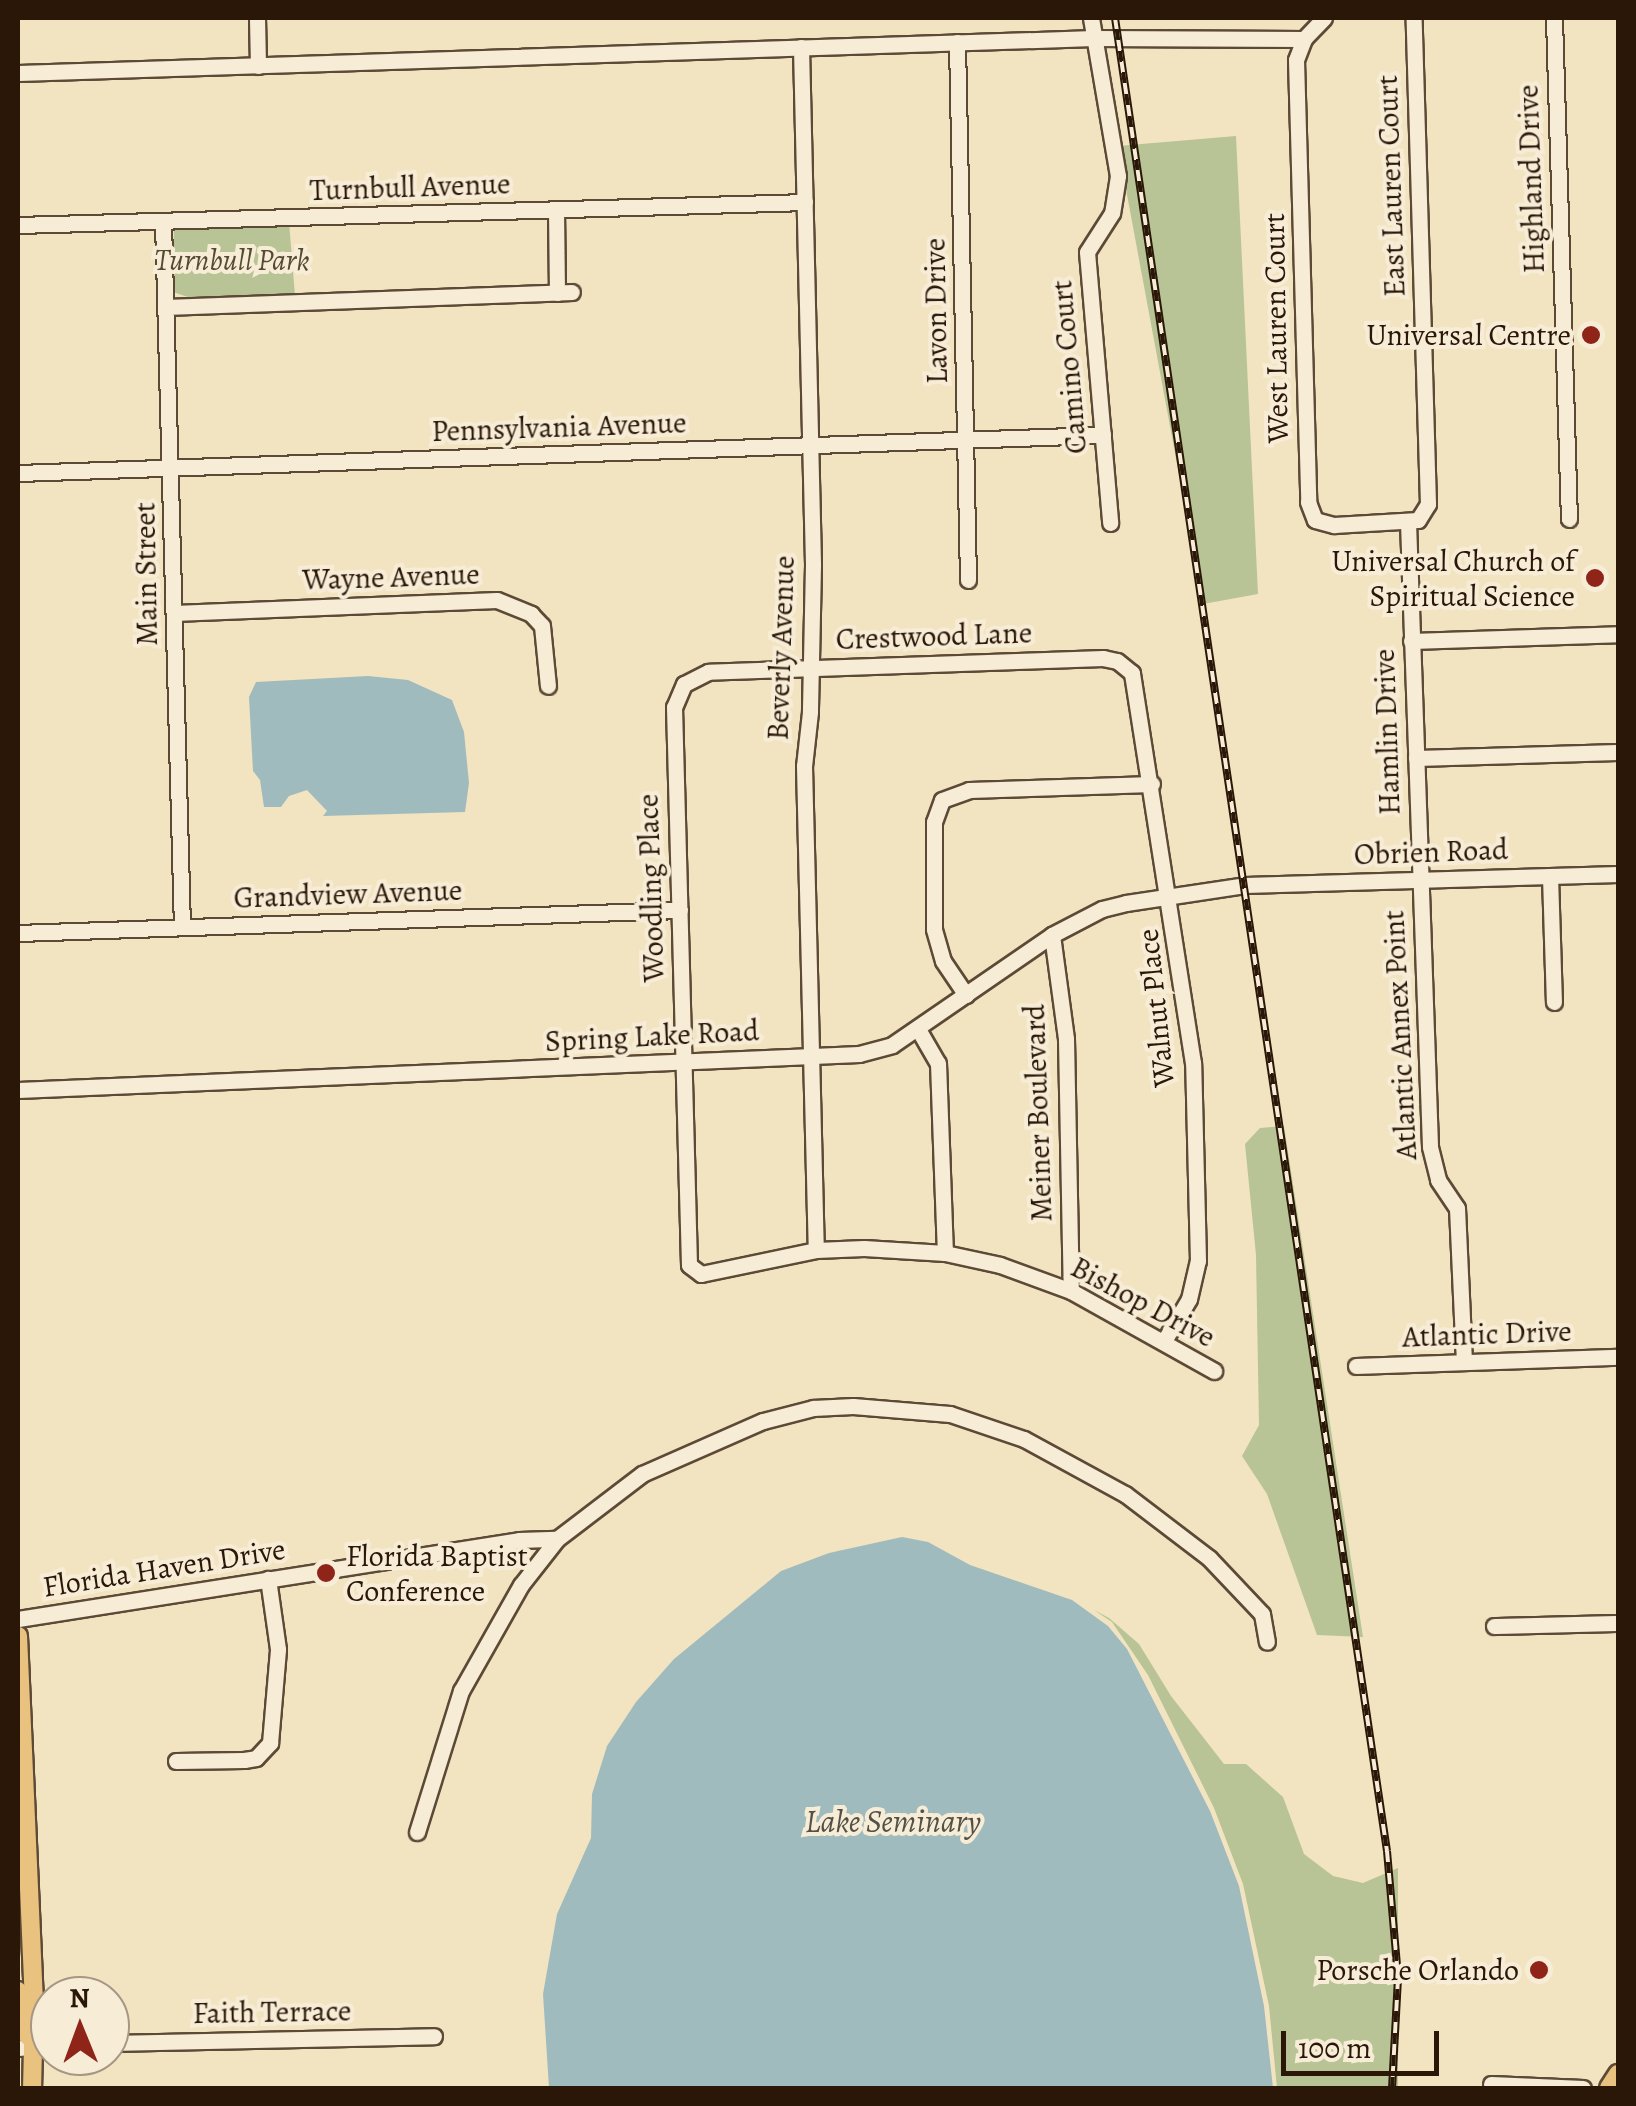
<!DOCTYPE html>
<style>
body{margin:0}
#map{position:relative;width:1636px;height:2106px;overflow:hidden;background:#f2e3c1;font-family:Alegreya,serif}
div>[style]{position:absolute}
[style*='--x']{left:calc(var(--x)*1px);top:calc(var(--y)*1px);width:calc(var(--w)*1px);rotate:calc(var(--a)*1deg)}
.green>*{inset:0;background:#b8c495}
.water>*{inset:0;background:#a0bbbd}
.roads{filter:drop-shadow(2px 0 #5c4a36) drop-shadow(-2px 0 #5c4a36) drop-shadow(0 2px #5c4a36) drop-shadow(0 -2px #5c4a36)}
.minor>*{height:15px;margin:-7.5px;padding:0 7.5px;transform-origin:7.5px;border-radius:7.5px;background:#f7edd7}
.major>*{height:18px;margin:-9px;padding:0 9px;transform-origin:9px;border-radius:9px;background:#e9c280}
.rail>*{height:8px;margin-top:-4px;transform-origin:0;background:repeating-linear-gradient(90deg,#f7edd7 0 11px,#2a1708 0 22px);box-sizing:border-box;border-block:2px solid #2a1708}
.dots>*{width:28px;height:28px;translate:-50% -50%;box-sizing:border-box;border:5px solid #f7edd7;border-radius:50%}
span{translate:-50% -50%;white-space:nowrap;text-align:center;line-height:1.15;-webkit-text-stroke:8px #f7edd7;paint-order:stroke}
.street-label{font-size:30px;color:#2a1708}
.park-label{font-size:30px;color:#554b32;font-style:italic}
.poi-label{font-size:30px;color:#2a1708}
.right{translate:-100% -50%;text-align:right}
.left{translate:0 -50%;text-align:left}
.water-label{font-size:32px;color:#535047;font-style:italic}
.frame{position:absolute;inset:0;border:20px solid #2a1708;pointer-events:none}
.north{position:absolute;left:30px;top:1976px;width:100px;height:100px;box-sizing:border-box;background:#f7edd7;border:2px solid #a59784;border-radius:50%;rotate:359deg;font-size:28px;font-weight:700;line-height:40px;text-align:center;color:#2a1708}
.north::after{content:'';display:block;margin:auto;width:35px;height:45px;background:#8f2418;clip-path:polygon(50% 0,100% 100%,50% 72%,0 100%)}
.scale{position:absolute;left:1281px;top:2031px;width:158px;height:45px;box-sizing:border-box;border:5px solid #2a1708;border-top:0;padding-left:12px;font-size:30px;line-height:35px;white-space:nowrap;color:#2a1708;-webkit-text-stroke:8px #f7edd7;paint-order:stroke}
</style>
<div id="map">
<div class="green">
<i style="clip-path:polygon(1236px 136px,1258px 594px,1203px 604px,1118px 146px)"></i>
<i style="clip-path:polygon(289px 222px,295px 296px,191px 298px,173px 292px,174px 227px)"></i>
<i style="clip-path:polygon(1284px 1126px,1363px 1637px,1317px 1635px,1267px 1494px,1242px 1456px,1259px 1425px,1256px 1255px,1245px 1144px,1260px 1128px)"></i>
<i style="clip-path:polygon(1094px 1610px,1109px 1618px,1139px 1644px,1171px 1696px,1224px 1764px,1246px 1764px,1283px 1797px,1304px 1854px,1333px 1876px,1363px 1883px,1398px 1868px,1398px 2088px,1277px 2088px,1269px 2006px,1243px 1884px,1214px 1808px,1148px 1675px,1112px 1622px)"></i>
</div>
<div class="water">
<i style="clip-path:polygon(368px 676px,408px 680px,452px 700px,464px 732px,469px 783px,465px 812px,323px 816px,327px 811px,307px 790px,289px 796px,281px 807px,264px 807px,260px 780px,253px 771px,249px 697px,256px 682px)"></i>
<i style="clip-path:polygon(902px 1537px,928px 1542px,970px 1565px,1072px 1600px,1108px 1626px,1127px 1649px,1210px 1811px,1239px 1886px,1264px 2006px,1273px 2088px,549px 2088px,543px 1994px,557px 1914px,591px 1838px,592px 1794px,607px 1746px,636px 1702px,674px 1659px,781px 1571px,829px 1553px)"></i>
</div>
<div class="roads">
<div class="minor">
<i style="--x:257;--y:18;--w:48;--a:88.8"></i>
<i style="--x:1091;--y:18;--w:160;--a:80.3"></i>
<i style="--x:1118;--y:176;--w:37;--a:99"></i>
<i style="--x:1112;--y:213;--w:46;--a:122.7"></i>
<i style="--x:1087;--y:252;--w:272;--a:85.1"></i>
<i style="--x:1324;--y:18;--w:29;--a:134"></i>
<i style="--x:1304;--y:39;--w:22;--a:111"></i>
<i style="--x:1296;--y:60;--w:442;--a:88.4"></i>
<i style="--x:1308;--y:502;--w:19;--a:69"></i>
<i style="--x:1315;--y:520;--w:20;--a:15"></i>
<i style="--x:1334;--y:525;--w:84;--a:-3.4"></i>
<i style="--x:1418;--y:520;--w:19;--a:-58"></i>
<i style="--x:1428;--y:504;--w:486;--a:-91.7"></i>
<i style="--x:1554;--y:18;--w:501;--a:88.29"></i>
<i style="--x:957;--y:42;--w:538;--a:88.83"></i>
<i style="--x:801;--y:47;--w:518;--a:88.67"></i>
<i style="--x:813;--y:565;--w:147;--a:91.2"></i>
<i style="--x:810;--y:712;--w:54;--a:96.3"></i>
<i style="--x:804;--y:766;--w:484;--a:88.6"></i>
<i style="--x:18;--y:73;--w:1076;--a:-1.86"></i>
<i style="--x:1093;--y:38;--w:211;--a:0.3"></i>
<i style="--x:556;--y:210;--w:83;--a:89.3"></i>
<i style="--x:163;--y:221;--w:706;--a:88.46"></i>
<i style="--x:18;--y:225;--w:787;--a:-1.67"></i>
<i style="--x:166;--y:307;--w:406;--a:-2.1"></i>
<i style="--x:18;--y:473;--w:1086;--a:-2.01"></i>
<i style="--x:1408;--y:522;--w:625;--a:87.98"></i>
<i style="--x:1430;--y:1147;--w:34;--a:76"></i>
<i style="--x:1438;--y:1180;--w:34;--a:56"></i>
<i style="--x:1457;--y:1208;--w:153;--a:87.4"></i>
<i style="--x:174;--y:613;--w:323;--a:-2.3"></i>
<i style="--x:497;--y:600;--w:37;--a:22"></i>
<i style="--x:531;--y:614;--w:16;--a:47"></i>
<i style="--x:542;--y:626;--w:60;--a:84.3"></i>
<i style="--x:1411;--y:641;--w:207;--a:-1.9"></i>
<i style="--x:1416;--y:758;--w:202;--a:-1.7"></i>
<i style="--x:1550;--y:876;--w:126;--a:88.2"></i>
<i style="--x:18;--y:933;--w:662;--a:-1.99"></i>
<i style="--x:1052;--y:935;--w:105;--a:82.3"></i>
<i style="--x:1066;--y:1039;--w:252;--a:88.9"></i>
<i style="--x:966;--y:995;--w:41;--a:-124.1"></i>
<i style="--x:943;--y:961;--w:33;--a:-106"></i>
<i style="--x:934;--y:929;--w:107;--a:-90"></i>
<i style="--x:934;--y:822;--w:23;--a:-70"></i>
<i style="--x:942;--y:800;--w:29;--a:-20"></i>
<i style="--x:969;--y:790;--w:183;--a:-1.9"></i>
<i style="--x:918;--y:1029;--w:39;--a:60"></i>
<i style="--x:938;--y:1063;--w:190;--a:87.9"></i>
<i style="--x:18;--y:1090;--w:842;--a:-2.45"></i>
<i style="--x:859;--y:1054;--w:34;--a:-15"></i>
<i style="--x:892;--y:1045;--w:194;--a:-34.5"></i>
<i style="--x:1052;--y:935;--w:56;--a:-27.5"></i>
<i style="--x:1102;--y:909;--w:25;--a:-14"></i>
<i style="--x:1126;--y:903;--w:120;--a:-8.6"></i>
<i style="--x:1245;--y:885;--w:373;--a:-1.7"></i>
<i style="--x:1164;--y:1341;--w:49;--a:-59.2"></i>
<i style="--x:1189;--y:1299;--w:39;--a:-77"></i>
<i style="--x:1198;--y:1261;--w:198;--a:-91.4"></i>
<i style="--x:1193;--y:1063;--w:395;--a:-98.9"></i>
<i style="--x:1132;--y:673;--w:19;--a:-141"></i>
<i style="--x:1117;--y:661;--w:14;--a:-168"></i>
<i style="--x:1103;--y:658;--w:395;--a:178"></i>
<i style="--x:708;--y:672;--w:27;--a:153"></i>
<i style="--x:684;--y:684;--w:25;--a:113"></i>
<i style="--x:674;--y:707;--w:558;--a:88.46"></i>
<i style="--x:689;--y:1265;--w:15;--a:37"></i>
<i style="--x:701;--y:1274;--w:117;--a:-11.8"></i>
<i style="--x:816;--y:1250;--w:48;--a:-2.4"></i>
<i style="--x:864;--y:1248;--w:81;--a:3.5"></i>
<i style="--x:945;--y:1253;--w:56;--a:12.3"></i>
<i style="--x:1000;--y:1265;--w:76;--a:20.1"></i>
<i style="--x:1071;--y:1291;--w:164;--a:29.2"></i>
<i style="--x:1356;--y:1366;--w:262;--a:-2"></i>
<i style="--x:18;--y:1619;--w:507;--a:-8.96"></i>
<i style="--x:519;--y:1540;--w:38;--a:-2"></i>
<i style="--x:1494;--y:1626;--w:124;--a:-1.4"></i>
<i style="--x:176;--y:1761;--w:68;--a:-0.8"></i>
<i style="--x:244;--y:1760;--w:12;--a:-9"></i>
<i style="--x:256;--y:1758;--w:21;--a:-47"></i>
<i style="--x:270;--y:1743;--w:94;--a:-85.1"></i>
<i style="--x:278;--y:1649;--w:71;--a:-98.1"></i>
<i style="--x:417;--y:1832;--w:148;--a:-72.7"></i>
<i style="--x:461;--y:1691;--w:122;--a:-60.5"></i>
<i style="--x:521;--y:1585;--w:58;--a:-52"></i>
<i style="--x:557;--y:1539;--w:107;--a:-37.4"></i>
<i style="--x:642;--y:1474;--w:132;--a:-23.7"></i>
<i style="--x:763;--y:1421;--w:52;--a:-14.6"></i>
<i style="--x:813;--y:1408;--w:40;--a:-2.9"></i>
<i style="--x:853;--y:1406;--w:97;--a:4.7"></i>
<i style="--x:950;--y:1414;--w:78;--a:18.7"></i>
<i style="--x:1024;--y:1439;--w:115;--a:28.6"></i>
<i style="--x:1125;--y:1494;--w:106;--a:37.3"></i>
<i style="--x:1209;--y:1558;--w:77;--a:46.6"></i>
<i style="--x:1262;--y:1614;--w:28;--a:80"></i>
<i style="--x:110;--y:2043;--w:324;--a:-1.2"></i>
<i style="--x:18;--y:2048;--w:32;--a:-5"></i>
<i style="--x:1491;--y:2084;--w:92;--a:2.5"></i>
</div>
<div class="major">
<i style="--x:18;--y:1636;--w:367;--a:87.5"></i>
<i style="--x:34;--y:2003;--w:85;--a:91.3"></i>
<i style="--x:18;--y:1991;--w:46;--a:77.5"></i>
<i style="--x:1609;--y:2088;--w:17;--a:-57"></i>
</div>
</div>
<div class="rail">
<i style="--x:1115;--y:18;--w:1853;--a:81.56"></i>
<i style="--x:1387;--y:1851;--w:127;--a:85"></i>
<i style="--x:1398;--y:1978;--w:110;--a:93.1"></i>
</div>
<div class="dots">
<i style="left:1591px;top:335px;background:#8f2418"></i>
<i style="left:1595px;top:578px;background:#8f2418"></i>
<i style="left:326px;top:1573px;background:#8f2418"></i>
<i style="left:1539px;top:1970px;background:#8f2418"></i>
</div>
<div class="street-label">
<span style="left:1531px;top:179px;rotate:-92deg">Highland Drive</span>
<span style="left:1391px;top:186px;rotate:-92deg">East Lauren Court</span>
<span style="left:410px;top:187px;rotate:-2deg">Turnbull Avenue</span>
<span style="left:936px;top:311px;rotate:-91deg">Lavon Drive</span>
<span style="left:1276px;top:328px;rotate:-91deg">West Lauren Court</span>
<span style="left:1069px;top:367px;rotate:-95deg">Camino Court</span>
<span style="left:559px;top:427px;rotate:-2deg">Pennsylvania Avenue</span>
<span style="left:146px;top:574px;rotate:-91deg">Main Street</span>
<span style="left:391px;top:577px;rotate:-2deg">Wayne Avenue</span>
<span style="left:934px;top:636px;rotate:-2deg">Crestwood Lane</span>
<span style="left:781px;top:648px;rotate:-88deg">Beverly Avenue</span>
<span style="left:1387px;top:732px;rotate:-92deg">Hamlin Drive</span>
<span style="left:1431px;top:852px;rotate:-2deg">Obrien Road</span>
<span style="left:651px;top:888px;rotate:-92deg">Woodling Place</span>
<span style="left:348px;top:894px;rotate:-2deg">Grandview Avenue</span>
<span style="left:1156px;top:1008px;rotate:-96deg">Walnut Place</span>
<span style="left:1400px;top:1035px;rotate:-93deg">Atlantic Annex Point</span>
<span style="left:652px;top:1036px;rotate:-3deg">Spring Lake Road</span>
<span style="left:1038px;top:1113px;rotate:-92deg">Meiner Boulevard</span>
<span style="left:1143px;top:1302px;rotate:28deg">Bishop Drive</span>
<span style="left:1487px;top:1334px;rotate:-2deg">Atlantic Drive</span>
<span style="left:164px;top:1568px;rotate:-9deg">Florida Haven Drive</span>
<span style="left:272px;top:2012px;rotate:-1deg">Faith Terrace</span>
</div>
<div class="park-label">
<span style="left:232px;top:260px">Turnbull Park</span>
</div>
<div class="poi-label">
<span class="right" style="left:1571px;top:335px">Universal Centre</span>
<span class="right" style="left:1575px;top:578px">Universal Church of<br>Spiritual Science</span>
<span class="left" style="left:346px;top:1573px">Florida Baptist<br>Conference</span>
<span class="right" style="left:1519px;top:1970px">Porsche Orlando</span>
</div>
<div class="water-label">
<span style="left:893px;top:1821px">Lake Seminary</span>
</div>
<div class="frame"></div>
<div class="north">N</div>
<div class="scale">100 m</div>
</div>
